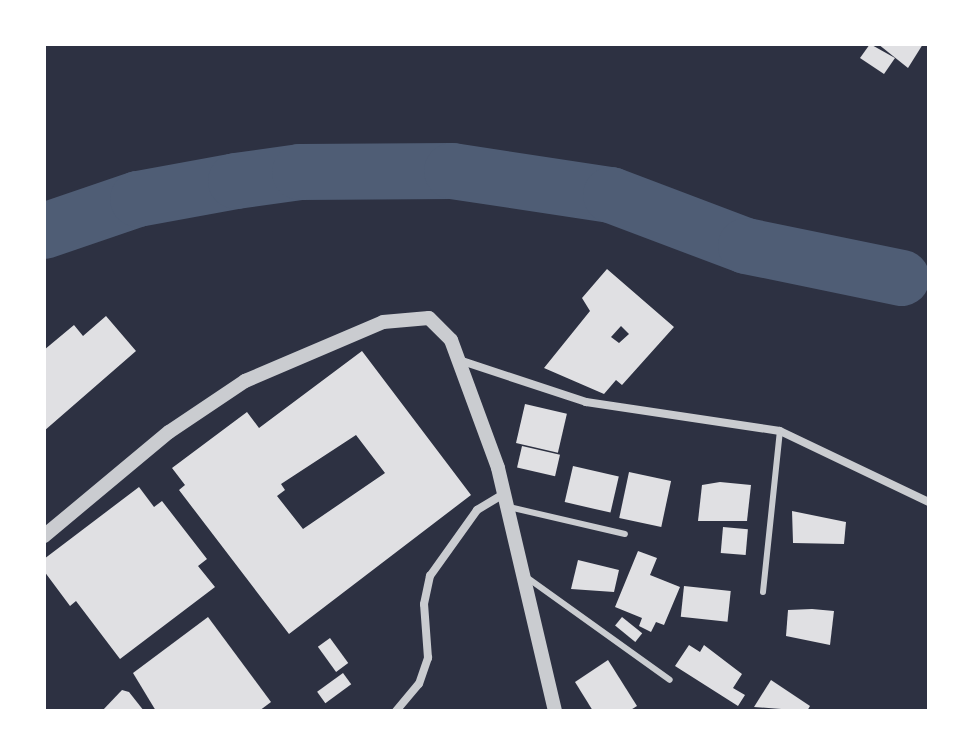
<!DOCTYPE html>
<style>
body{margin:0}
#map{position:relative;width:973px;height:755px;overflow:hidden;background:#2d3142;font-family:Commissioner,sans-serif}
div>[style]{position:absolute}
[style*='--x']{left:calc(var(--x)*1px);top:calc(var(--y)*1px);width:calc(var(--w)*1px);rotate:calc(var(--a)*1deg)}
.stream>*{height:9px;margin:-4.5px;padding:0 4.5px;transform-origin:4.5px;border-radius:4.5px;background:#4f5d75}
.river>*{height:56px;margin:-28px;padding:0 28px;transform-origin:28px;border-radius:28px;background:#4f5d75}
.building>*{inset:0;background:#e0e0e3;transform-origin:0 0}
.service>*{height:6px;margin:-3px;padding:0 3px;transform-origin:3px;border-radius:3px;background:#caccd0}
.minor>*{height:8px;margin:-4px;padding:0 4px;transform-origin:4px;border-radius:4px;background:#caccd0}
.tertiary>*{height:14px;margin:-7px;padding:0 7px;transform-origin:7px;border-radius:7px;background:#caccd0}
span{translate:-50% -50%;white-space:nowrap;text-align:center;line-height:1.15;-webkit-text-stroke:6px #fff;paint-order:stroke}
.frame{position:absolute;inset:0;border:46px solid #fff;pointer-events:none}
</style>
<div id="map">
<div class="stream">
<i style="--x:902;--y:278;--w:28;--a:13"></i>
</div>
<div class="river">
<i style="--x:44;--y:231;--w:99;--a:-18.8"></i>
<i style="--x:138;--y:199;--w:100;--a:-10.4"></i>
<i style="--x:236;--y:181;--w:65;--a:-8"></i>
<i style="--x:300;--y:172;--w:152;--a:-0.4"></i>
<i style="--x:452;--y:171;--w:161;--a:8.6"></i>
<i style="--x:611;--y:195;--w:144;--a:20.7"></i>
<i style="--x:746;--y:246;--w:159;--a:11.6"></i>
</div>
<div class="building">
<i style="clip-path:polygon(870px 44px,895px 58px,884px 74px,860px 58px)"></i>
<i style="clip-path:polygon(878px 44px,923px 44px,908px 68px)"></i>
<i style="clip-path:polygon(evenodd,607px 269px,674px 327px,622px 385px,616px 380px,604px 394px,544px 368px,590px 311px,582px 298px,607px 269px,621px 326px,629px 334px,619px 343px,611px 337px,621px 326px)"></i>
<i style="clip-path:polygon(106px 316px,136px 351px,44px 431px,44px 350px,74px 325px,83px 336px)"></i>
<i style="clip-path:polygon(evenodd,362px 351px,471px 495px,289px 634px,179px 490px,185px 485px,172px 468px,247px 412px,259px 428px,362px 351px,356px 435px,385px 473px,303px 529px,277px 496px,285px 490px,281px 484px,356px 435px)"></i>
<i style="left:525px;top:404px;width:43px;height:40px;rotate:13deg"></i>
<i style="left:522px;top:446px;width:39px;height:22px;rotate:13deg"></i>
<i style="left:573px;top:466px;width:47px;height:37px;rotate:13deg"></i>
<i style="left:629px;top:472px;width:43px;height:47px;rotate:12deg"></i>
<i style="clip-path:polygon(720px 482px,751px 485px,747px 521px,698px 521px,702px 485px)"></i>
<i style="clip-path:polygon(139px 487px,154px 507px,162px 501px,207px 559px,198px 566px,215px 587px,120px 659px,76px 601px,70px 606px,44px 571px,44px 559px)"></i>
<i style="clip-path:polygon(792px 511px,846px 522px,844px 544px,793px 543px)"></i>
<i style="left:723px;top:527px;width:25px;height:26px;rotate:5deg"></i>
<i style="clip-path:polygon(638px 551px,657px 558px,650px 575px,680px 587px,664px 625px,656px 622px,651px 632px,639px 626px,642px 618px,615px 607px)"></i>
<i style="clip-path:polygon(578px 560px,619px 570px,614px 592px,571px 589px)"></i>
<i style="left:684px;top:586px;width:47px;height:31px;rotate:6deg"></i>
<i style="clip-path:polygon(812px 609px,834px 611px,830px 645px,786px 636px,788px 610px)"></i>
<i style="clip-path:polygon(208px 617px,271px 702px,259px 711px,156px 711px,133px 673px)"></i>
<i style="left:622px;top:617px;width:26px;height:11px;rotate:39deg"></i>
<i style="left:330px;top:638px;width:31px;height:15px;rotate:54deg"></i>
<i style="clip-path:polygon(689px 645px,700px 652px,704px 645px,742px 674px,733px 688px,745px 695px,738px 706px,675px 666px)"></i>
<i style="clip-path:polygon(608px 660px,637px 706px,629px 711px,593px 711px,575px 682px)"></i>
<i style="left:343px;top:673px;width:14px;height:32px;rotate:54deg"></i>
<i style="clip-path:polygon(771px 680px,810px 706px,807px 711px,754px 707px)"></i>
<i style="clip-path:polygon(122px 690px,129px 692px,144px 711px,102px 711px)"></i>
</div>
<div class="service">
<i style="--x:509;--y:507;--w:119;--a:13.1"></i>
<i style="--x:529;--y:579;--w:173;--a:35.6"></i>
<i style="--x:763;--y:592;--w:162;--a:-84"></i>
</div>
<div class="minor">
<i style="--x:459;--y:360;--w:134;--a:18.3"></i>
<i style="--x:586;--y:402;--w:196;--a:8.5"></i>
<i style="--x:780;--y:431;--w:165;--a:25.5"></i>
<i style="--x:396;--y:711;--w:35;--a:-50"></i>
<i style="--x:419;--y:684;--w:28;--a:-71"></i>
<i style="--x:428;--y:658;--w:54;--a:-94.2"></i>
<i style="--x:424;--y:604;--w:29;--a:-78"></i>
<i style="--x:430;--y:576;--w:81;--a:-54.5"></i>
<i style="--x:477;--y:510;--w:33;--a:-31"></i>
</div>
<div class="tertiary">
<i style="--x:44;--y:536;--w:163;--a:-39.8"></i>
<i style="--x:169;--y:432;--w:92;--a:-33.9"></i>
<i style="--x:245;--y:381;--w:150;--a:-23.1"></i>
<i style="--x:383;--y:322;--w:46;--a:-5"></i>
<i style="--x:429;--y:318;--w:31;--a:45"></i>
<i style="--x:451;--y:340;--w:136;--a:69.8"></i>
<i style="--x:498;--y:468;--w:250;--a:76.8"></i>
</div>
<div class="frame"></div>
</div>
